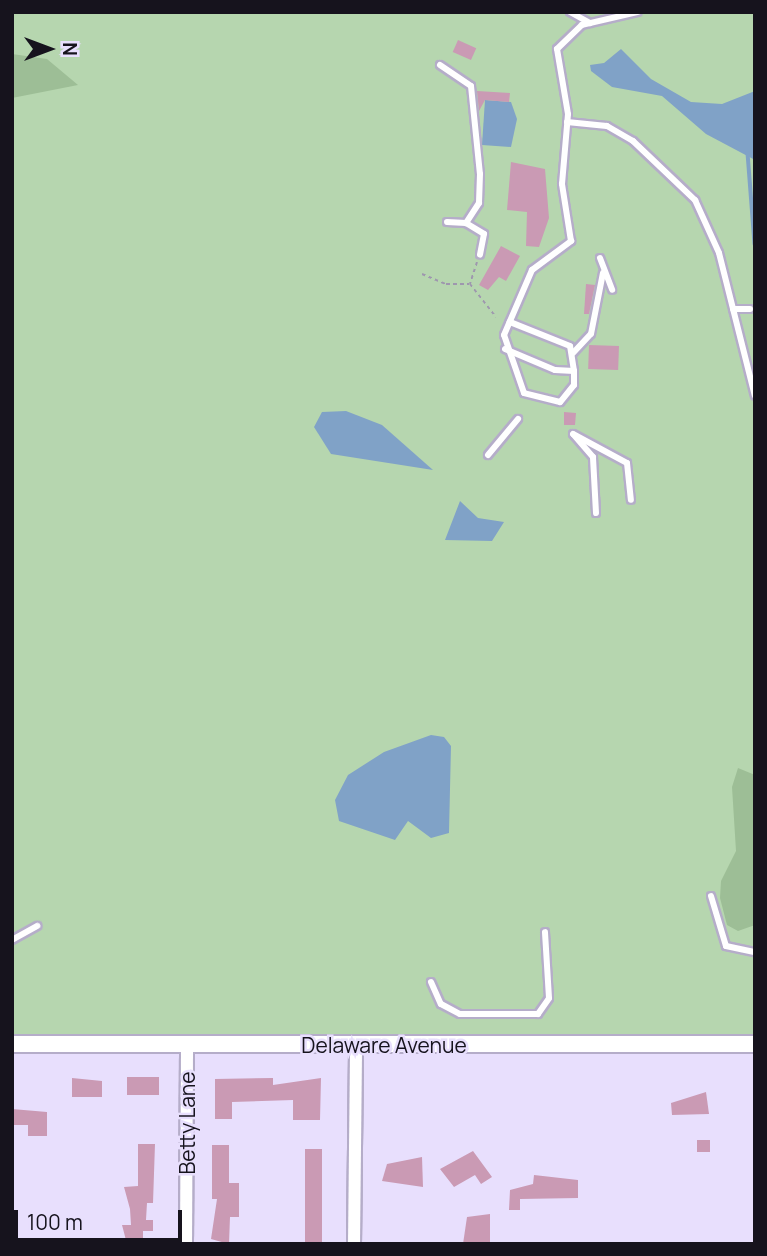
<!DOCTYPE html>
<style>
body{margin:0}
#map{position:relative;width:767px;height:1256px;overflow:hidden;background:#e8dffd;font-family:Manrope,sans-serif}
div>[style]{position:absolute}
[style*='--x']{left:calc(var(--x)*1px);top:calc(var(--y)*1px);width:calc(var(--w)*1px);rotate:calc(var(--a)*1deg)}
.green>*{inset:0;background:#b6d6af;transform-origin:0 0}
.forest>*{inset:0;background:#9dbe96}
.water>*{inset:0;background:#80a2c7}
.stream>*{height:3.5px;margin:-1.75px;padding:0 1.75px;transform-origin:1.75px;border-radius:1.75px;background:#80a2c7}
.building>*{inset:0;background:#ca9ab4;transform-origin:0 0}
.path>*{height:2px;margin-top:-1px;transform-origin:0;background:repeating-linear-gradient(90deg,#9e97ae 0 3.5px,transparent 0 7px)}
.roads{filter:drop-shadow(2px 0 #b5adc9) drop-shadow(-2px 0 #b5adc9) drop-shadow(0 2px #b5adc9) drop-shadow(0 -2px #b5adc9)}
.service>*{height:6px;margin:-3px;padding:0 3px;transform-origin:3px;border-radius:3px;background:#fff}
.minor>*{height:12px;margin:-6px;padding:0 6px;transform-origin:6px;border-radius:6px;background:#fff}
.tertiary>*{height:16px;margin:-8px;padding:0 8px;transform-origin:8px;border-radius:8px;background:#fff}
span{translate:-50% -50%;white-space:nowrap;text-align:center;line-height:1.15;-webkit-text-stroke:5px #e8dffd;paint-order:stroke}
.street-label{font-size:21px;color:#16131d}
.frame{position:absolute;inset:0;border:14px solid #16131d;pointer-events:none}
.north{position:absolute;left:14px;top:14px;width:70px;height:70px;-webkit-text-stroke:5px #e8dffd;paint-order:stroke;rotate:90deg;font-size:19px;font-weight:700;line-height:28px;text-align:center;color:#16131d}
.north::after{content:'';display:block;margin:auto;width:24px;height:32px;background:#16131d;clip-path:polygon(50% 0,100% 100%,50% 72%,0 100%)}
.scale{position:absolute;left:14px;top:1210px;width:168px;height:32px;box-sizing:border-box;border:4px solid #16131d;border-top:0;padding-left:9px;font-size:21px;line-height:24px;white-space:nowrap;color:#16131d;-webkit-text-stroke:5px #e8dffd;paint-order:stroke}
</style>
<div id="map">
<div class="green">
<i style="left:12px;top:12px;width:743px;height:1022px"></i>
</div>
<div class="forest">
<i style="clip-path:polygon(12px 54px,47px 59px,78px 85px,12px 98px)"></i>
<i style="clip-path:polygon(738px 768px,755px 775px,755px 925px,738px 931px,727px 925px,720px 898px,721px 881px,736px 851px,732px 787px)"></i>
</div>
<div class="water">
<i style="clip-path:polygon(621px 49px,651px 79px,691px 102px,722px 104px,755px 91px,755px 160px,706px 134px,662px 96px,612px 87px,591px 71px,590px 65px,604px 63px)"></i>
<i style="clip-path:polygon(485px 100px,511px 102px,517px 119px,511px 147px,482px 145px)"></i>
<i style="clip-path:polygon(322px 412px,346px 411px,382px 425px,433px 470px,331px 454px,314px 427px)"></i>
<i style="clip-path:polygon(460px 501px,478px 518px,504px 522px,492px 541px,445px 540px)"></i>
<i style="clip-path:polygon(431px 735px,444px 737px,451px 746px,449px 833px,431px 838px,408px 821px,395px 840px,339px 821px,335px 800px,348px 775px,384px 752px)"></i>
</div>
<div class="stream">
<i style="--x:748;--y:153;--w:91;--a:85.6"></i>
</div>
<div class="building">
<i style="left:458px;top:40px;width:20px;height:13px;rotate:24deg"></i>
<i style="clip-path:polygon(477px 91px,510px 93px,509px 102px,485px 100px,479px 111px)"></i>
<i style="clip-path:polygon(511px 162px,545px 169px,549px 218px,539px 247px,526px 246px,527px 212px,507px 210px)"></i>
<i style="clip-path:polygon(501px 246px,520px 256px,506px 281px,499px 277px,488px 290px,479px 285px)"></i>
<i style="clip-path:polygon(586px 284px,595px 285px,589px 314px,584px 314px)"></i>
<i style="left:589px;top:345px;width:30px;height:24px;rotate:2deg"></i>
<i style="clip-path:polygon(564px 412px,576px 413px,575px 425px,564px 425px)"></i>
<i style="left:127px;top:1077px;width:32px;height:18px"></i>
<i style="clip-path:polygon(72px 1078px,102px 1081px,102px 1097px,72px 1097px)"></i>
<i style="clip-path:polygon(273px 1078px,273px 1085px,321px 1078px,320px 1120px,293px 1120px,293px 1100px,232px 1102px,232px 1119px,215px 1119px,215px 1079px)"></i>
<i style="clip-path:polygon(706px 1092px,709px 1114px,672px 1115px,671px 1103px)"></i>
<i style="clip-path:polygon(12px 1109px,47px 1112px,47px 1136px,28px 1136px,28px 1125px,12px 1125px)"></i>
<i style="left:697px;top:1140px;width:13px;height:12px"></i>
<i style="clip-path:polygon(138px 1144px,155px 1144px,153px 1203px,147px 1203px,146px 1220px,153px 1220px,153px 1231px,143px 1231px,143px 1244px,127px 1244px,122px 1225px,131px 1225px,130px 1209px,124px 1187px,138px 1186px)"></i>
<i style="clip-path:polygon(212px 1145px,229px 1145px,229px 1183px,239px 1183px,239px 1217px,230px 1217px,229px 1244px,211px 1239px,217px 1199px,212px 1199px)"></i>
<i style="left:305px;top:1149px;width:17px;height:95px"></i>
<i style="clip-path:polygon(473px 1151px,492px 1177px,481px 1184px,475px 1175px,454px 1187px,440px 1169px)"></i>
<i style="clip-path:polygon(422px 1157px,423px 1187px,382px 1181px,387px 1164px)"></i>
<i style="clip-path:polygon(534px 1175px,578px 1180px,578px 1198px,520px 1199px,520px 1210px,509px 1210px,510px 1190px,533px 1184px)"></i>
<i style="clip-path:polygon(490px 1214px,490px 1244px,463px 1244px,467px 1217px)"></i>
</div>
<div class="path">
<i style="--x:477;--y:262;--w:23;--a:108"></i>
<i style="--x:470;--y:284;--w:42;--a:51.8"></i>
<i style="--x:422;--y:274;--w:26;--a:23"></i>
<i style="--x:446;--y:284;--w:23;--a:0"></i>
</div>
<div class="roads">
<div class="service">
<i style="--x:570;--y:12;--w:23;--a:29"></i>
<i style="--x:440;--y:65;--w:37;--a:34"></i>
<i style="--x:471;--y:86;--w:88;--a:84.2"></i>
<i style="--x:480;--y:174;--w:29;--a:92"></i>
<i style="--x:479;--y:203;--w:24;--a:123"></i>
<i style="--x:466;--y:223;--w:19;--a:-177"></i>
<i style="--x:567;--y:122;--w:40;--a:5.7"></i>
<i style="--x:607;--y:126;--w:30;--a:30"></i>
<i style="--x:633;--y:141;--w:86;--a:43.6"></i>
<i style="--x:695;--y:200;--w:58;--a:65.6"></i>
<i style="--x:719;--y:253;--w:147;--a:75.9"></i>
<i style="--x:466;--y:223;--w:21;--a:31"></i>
<i style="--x:484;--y:234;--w:21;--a:101"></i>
<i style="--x:600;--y:258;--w:34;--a:69"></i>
<i style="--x:733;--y:309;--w:17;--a:0"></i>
<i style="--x:505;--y:349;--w:54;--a:22.8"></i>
<i style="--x:555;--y:370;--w:19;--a:3"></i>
<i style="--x:574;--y:371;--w:25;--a:-99"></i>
<i style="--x:570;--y:346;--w:65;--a:-158.2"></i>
<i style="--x:573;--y:353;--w:26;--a:-47"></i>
<i style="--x:591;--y:334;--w:62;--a:-78.9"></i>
<i style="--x:574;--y:371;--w:14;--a:90"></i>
<i style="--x:574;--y:385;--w:22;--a:129"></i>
<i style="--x:560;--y:402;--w:37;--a:-166"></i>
<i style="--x:524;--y:393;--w:61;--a:-109"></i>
<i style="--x:504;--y:335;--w:71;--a:-66.7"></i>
<i style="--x:532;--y:270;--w:49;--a:-36.6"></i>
<i style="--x:571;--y:241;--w:58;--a:-99"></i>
<i style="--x:562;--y:184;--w:70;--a:-85.1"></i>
<i style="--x:568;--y:114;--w:66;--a:-99.6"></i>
<i style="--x:557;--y:49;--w:35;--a:-44"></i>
<i style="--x:582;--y:25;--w:57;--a:-13.1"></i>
<i style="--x:488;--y:455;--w:47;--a:-50.2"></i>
<i style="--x:596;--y:513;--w:56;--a:-93.1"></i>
<i style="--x:593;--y:457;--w:30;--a:-131"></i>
<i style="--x:573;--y:434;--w:61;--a:28.2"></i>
<i style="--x:627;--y:463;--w:37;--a:84"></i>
<i style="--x:711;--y:896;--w:52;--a:73.3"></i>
<i style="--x:726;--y:946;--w:30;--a:12"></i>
<i style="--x:12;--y:940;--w:29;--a:-29"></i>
<i style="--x:431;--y:982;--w:24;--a:66"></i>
<i style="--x:441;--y:1004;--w:21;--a:28"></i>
<i style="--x:460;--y:1014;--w:78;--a:0"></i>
<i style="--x:538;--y:1014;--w:19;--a:-55"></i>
<i style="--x:549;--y:998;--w:66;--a:-93.5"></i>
</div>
<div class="minor">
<i style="--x:186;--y:1244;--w:199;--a:-89.7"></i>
<i style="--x:354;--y:1244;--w:199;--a:-89.4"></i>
</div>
<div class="tertiary">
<i style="--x:12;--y:1044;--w:743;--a:0"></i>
</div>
</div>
<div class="street-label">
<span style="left:384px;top:1045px">Delaware Avenue</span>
<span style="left:187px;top:1123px;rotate:-90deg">Betty Lane</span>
</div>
<div class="frame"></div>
<div class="north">N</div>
<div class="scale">100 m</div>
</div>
